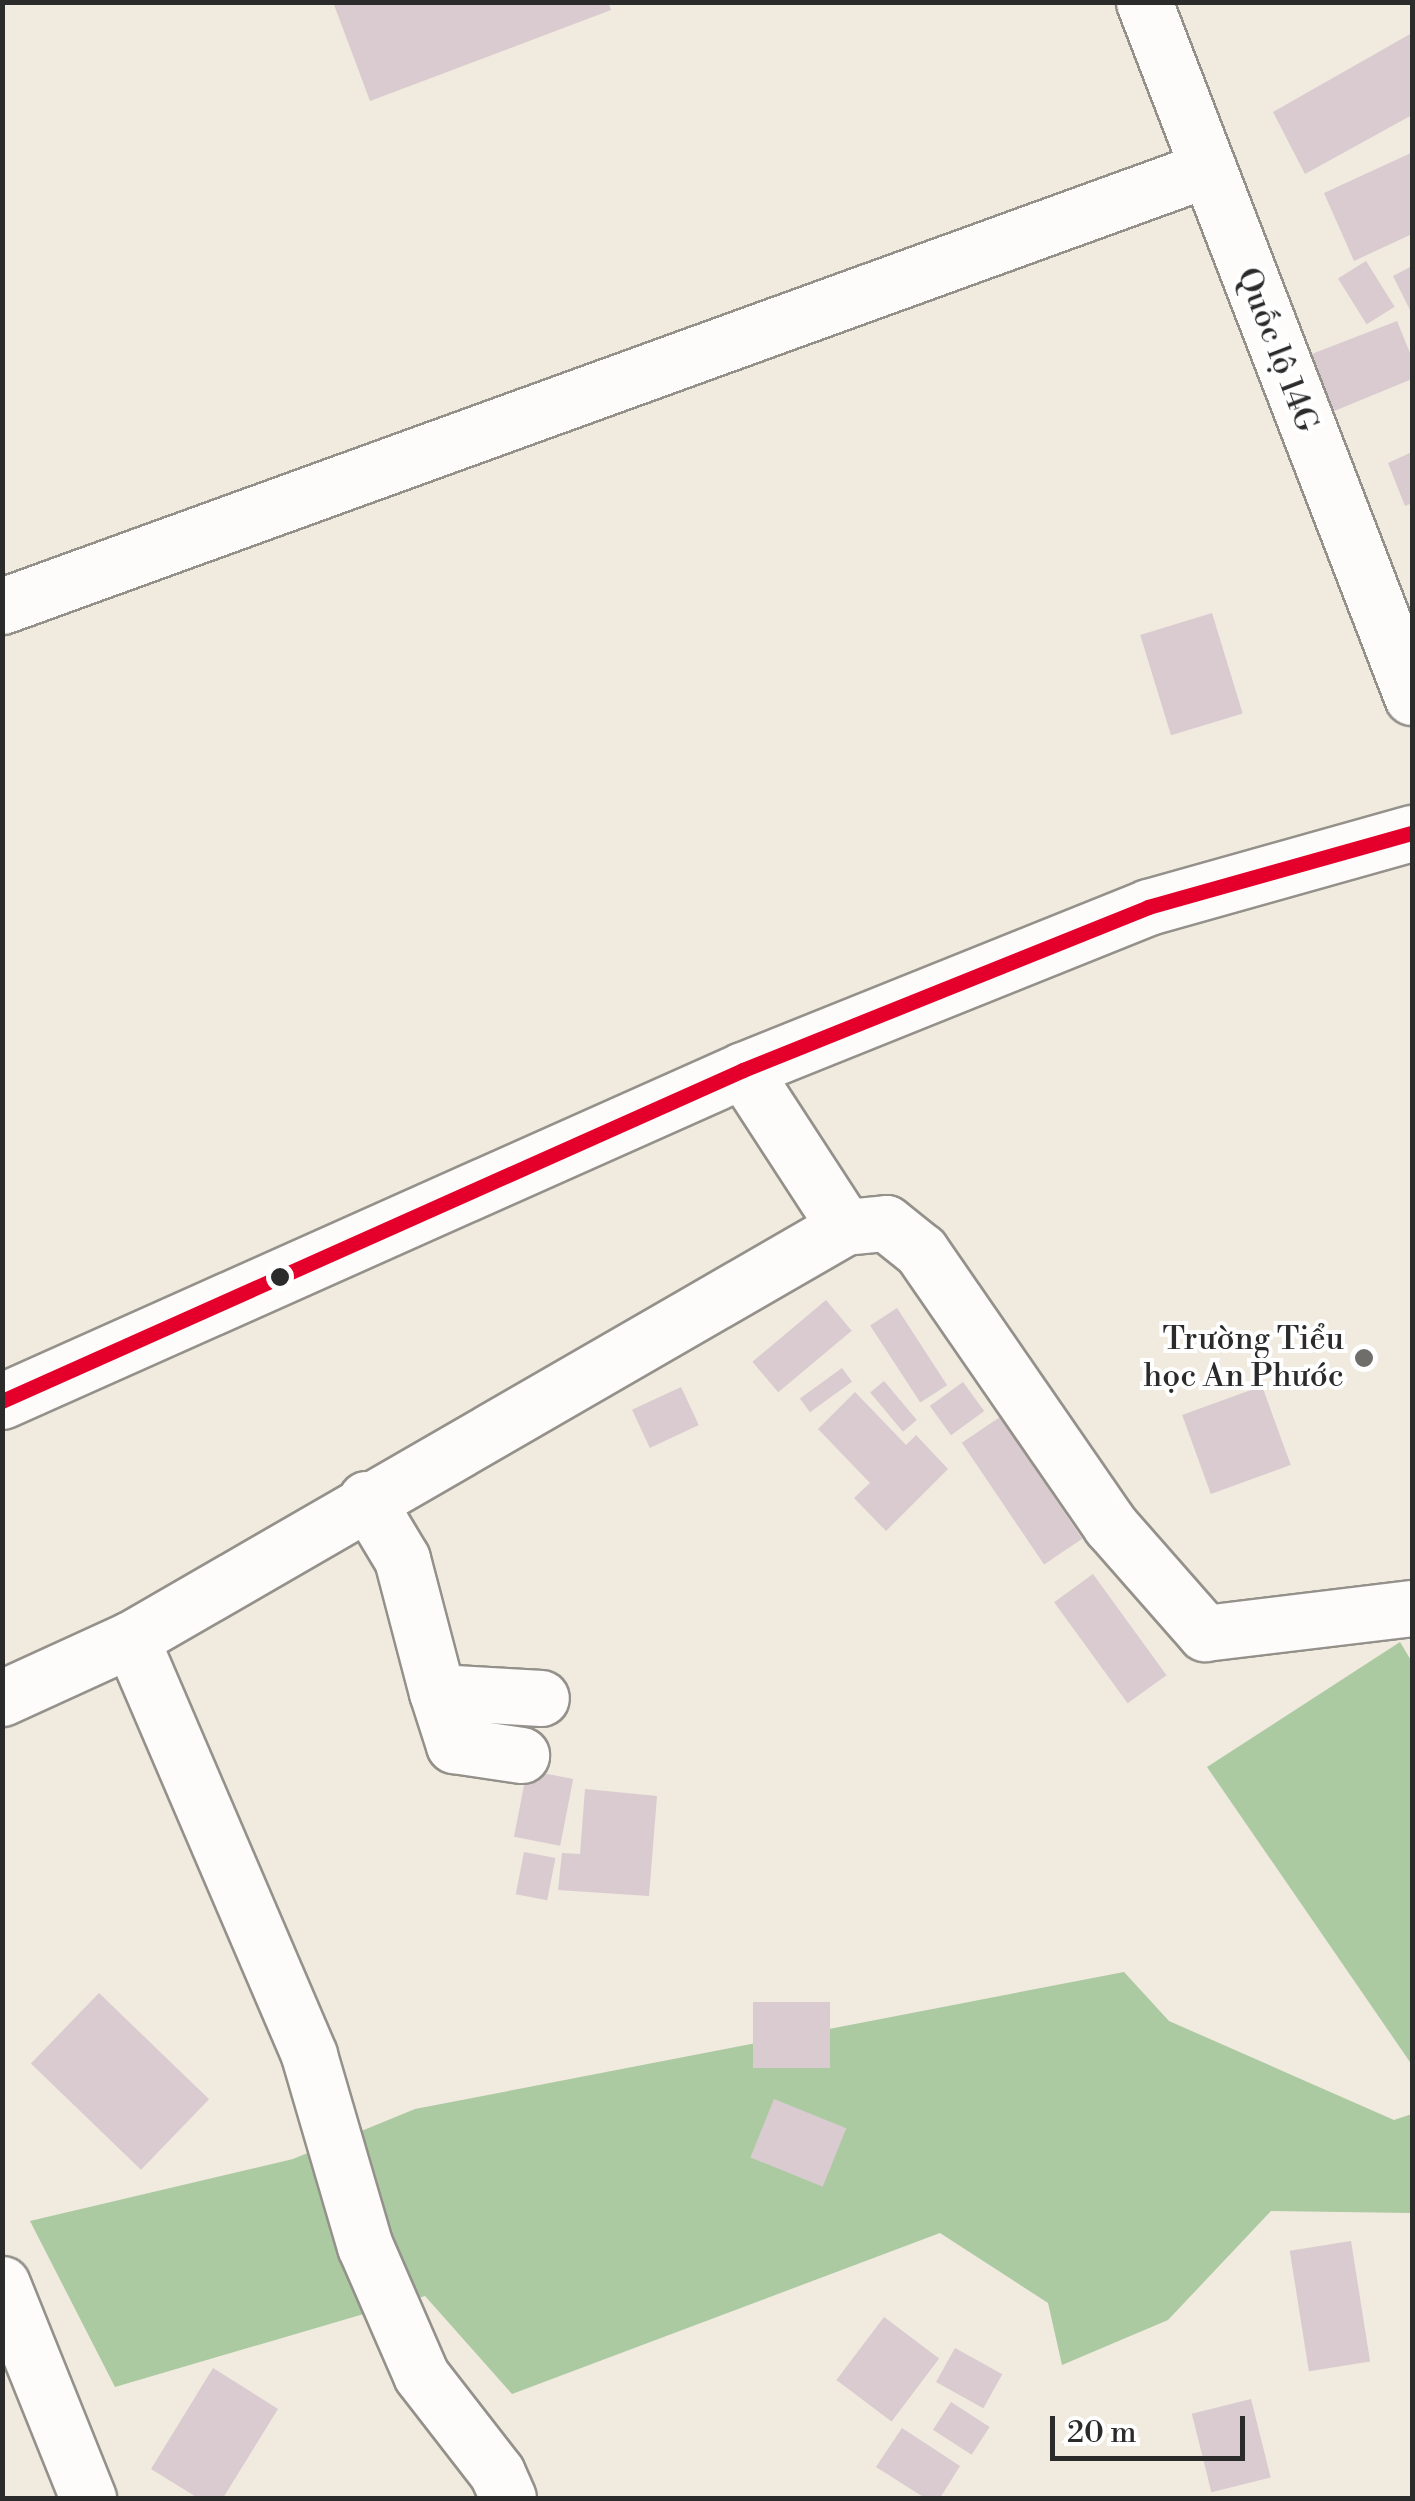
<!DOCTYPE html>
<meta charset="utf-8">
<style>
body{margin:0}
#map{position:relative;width:1415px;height:2501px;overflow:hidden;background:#f0eadf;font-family:"Libre Bodoni",serif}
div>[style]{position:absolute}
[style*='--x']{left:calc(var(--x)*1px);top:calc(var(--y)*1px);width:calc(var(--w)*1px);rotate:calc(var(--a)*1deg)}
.forest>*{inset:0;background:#abcaa1}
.building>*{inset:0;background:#d9cbd0;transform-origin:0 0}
.roads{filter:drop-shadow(2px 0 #94918b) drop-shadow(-2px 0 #94918b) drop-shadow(0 2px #94918b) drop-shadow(0 -2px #94918b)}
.minor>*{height:55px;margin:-27.5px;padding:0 27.5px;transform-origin:27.5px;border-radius:27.5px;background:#fdfcfa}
.primary>*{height:55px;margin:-27.5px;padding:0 27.5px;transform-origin:27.5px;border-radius:27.5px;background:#fdfcfa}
.trunk>*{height:55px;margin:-27.5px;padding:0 27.5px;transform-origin:27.5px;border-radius:27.5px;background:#fdfcfa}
.bus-1>*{height:15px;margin:-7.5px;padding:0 7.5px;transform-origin:7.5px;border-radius:7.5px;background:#e4002b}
.dots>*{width:28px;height:28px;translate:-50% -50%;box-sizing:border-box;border:5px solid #fff;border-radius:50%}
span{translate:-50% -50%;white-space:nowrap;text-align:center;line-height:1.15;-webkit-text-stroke:8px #fff;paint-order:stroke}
.street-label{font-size:32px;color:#2b2b2b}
.poi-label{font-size:32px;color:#2b2b2b}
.right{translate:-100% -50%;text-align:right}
.frame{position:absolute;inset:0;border:5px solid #2b2b2b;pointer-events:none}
.scale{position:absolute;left:1050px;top:2416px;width:195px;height:45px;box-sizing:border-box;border:5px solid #2b2b2b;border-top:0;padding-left:12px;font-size:30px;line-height:35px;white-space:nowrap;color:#2b2b2b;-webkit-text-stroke:8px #fff;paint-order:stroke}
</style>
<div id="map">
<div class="forest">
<i style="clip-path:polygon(1400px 1642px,1412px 1662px,1412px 2065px,1207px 1767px)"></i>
<i style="clip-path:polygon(1124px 1972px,1169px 2021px,1394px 2120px,1412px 2114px,1412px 2213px,1271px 2211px,1168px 2320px,1062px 2365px,1048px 2303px,940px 2233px,512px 2394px,425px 2296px,115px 2387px,30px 2221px,293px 2159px,415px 2109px)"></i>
</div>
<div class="building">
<i style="clip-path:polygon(333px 2px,608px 2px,611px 10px,370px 101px)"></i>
<i style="clip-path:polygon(1412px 33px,1412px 115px,1305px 174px,1273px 112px)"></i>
<i style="clip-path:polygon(1411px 153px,1412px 234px,1354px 261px,1324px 193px)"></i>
<i style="left:1366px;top:261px;width:54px;height:33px;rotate:58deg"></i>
<i style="clip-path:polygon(1412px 266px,1412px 314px,1393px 276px)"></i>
<i style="clip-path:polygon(1397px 321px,1412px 358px,1412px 379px,1327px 414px,1304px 357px)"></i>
<i style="clip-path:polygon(1412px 452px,1412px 503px,1405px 506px,1388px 463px)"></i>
<i style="left:1212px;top:613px;width:105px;height:75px;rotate:73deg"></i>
<i style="left:826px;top:1300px;width:40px;height:96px;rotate:50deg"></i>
<i style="left:897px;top:1308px;width:92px;height:32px;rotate:57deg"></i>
<i style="left:842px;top:1368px;width:17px;height:52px;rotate:54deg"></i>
<i style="left:884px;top:1381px;width:51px;height:18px;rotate:50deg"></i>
<i style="left:963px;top:1382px;width:36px;height:41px;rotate:54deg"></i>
<i style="left:1262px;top:1386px;width:84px;height:85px;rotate:70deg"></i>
<i style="left:681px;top:1387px;width:42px;height:54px;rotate:65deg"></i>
<i style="clip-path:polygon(855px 1392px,906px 1445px,916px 1435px,948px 1469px,886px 1531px,854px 1498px,870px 1483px,818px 1429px)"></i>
<i style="left:1000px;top:1417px;width:147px;height:46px;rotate:56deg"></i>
<i style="left:1093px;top:1574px;width:125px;height:48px;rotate:54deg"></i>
<i style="left:527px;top:1770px;width:47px;height:68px;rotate:11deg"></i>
<i style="clip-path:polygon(585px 1789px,657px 1796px,649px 1896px,558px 1890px,562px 1853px,580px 1854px)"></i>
<i style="left:524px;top:1852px;width:32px;height:43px;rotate:11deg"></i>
<i style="left:99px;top:1993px;width:153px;height:98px;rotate:44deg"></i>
<i style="left:753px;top:2002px;width:77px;height:66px"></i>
<i style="left:774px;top:2099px;width:78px;height:63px;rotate:22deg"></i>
<i style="left:1351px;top:2241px;width:122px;height:62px;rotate:81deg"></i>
<i style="left:884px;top:2317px;width:69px;height:79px;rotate:37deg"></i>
<i style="left:955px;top:2348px;width:54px;height:39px;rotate:29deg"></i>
<i style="clip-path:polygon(213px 2368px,278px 2409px,223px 2498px,198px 2498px,151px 2469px)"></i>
<i style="left:1251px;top:2399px;width:81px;height:61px;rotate:76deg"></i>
<i style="left:951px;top:2402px;width:46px;height:33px;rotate:33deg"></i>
<i style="clip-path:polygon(902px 2428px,960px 2466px,940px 2498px,925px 2498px,876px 2467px)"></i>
</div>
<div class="roads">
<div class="minor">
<i style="--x:2;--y:606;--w:1282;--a:-19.93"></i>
<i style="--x:743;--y:1070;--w:187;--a:57"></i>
<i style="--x:845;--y:1227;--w:41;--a:-5.6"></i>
<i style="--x:886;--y:1223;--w:45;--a:38.7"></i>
<i style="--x:921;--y:1251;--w:333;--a:55.4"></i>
<i style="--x:1110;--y:1525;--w:144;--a:48.7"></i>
<i style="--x:1205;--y:1633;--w:209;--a:-6.9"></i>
<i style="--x:366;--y:1499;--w:70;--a:59"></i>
<i style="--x:402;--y:1559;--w:138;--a:75.3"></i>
<i style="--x:437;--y:1692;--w:104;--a:3.3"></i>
<i style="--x:131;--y:1639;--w:452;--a:66.8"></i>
<i style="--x:309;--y:2055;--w:199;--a:73.7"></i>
<i style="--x:365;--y:2246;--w:141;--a:66.5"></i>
<i style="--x:421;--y:2375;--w:124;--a:52.2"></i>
<i style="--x:497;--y:2473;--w:27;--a:66"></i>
<i style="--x:437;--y:1692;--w:56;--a:72.2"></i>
<i style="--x:454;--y:1745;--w:68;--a:8.5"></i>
<i style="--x:2;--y:1698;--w:142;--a:-24.6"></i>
<i style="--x:131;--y:1639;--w:824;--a:-29.99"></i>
<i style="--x:2;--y:2284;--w:231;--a:68.1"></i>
</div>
<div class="primary">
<i style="--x:1144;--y:2;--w:745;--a:68.91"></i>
</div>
<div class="trunk">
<i style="--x:2;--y:1401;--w:812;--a:-24.07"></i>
<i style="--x:743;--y:1070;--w:437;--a:-21.9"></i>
<i style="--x:1148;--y:907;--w:274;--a:-15.7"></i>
</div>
</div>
<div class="bus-1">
<i style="--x:2;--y:1401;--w:812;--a:-24.07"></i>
<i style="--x:743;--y:1070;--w:437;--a:-21.9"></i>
<i style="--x:1148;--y:907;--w:274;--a:-15.7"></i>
</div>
<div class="dots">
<i style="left:280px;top:1277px;background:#2b2b2b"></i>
<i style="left:1364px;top:1358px;background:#706e6a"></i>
</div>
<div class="street-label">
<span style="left:1277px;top:350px;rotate:69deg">Quốc lộ 14G</span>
</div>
<div class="poi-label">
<span class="right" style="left:1344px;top:1358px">Trường Tiểu<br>học An Phước</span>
</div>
<div class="frame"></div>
<div class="scale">20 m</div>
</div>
